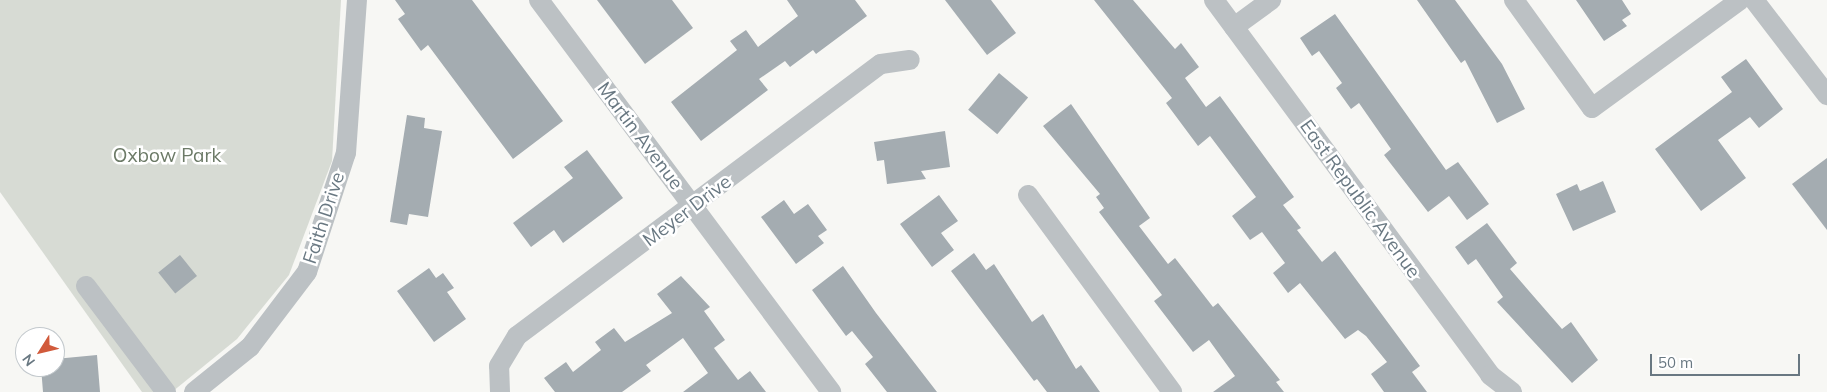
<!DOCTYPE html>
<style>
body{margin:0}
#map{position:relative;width:1827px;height:392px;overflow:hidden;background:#f7f7f4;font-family:Mulish,sans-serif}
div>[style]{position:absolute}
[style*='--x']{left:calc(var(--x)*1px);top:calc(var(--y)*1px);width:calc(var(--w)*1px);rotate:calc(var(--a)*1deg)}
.green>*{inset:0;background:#d7dbd4}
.building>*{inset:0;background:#a4acb1;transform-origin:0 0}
.minor>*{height:20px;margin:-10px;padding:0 10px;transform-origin:10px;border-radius:10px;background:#bcc1c4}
span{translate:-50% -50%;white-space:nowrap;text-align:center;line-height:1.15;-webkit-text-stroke:5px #fff;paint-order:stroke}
.street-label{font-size:19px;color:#697882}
.park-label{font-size:19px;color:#6c7a67}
.north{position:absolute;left:15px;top:327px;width:50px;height:50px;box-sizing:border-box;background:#fff;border:1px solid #c3c9cd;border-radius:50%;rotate:234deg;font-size:14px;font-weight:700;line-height:20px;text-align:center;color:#697882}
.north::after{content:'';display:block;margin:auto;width:18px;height:22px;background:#d15a3b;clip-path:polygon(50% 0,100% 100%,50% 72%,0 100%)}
.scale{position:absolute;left:1650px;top:354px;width:150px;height:22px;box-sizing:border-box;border:2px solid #697882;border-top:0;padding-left:6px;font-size:15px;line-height:18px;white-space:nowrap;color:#697882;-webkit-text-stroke:4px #fff;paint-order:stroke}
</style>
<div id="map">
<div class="green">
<i style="clip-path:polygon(0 0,341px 0,332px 161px,289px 275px,237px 339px,172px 392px,142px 392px,0 192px)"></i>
</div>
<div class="building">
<i style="clip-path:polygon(395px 0,472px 0,563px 121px,513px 159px,428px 45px,421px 51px,398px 19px,405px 14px)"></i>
<i style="clip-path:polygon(597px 0,672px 0,693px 28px,645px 64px)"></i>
<i style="clip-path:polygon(787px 0,855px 0,867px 16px,816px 54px,813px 50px,790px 67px,785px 61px,759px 79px,768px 90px,701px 141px,671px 102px,737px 50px,730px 41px,746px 30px,758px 47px,798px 16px)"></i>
<i style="clip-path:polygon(945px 0,991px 0,1016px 33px,987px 55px)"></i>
<i style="clip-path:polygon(1094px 0,1133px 0,1175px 49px,1181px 43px,1199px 67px,1185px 78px,1206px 107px,1220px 96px,1294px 197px,1283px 205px,1301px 228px,1297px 230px,1322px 262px,1335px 251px,1420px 366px,1412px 372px,1427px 392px,1384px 392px,1371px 374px,1387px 362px,1366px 336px,1358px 330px,1345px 339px,1300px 283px,1288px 293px,1273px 273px,1285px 263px,1262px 232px,1250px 240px,1232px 216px,1256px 197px,1210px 136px,1198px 146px,1166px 103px,1172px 98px)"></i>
<i style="clip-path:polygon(1417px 0,1455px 0,1502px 64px,1525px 109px,1497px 123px,1465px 60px,1461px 63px)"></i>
<i style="clip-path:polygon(1576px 0,1622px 0,1631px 14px,1622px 20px,1627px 26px,1604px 41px)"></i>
<i style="clip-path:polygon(1335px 14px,1446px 170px,1458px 162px,1489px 204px,1467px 220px,1449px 196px,1428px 212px,1384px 155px,1391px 149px,1359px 103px,1351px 109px,1336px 88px,1342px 83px,1319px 51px,1312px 56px,1300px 38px)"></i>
<i style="clip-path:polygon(1746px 59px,1783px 109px,1759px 128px,1750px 117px,1718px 140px,1746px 178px,1701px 211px,1655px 149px,1732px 92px,1721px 77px)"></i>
<i style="left:999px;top:73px;width:38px;height:48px;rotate:40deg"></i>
<i style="clip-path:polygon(1071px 104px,1150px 218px,1139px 226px,1168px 264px,1175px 258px,1213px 307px,1218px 303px,1280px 380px,1276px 382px,1284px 392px,1213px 392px,1235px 376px,1209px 340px,1193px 352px,1154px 301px,1162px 295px,1099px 212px,1104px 208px,1096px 197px,1100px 194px,1043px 126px)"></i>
<i style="clip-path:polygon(407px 115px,425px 118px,424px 128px,442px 131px,428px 217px,409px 214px,407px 225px,390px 222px)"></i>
<i style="clip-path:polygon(945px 131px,950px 167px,921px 171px,926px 179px,887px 184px,884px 160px,877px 161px,874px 142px)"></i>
<i style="clip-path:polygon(587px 150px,623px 198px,563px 243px,554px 230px,531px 247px,513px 223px,573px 178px,564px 167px)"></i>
<i style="clip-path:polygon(1827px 158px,1827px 230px,1792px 184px)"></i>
<i style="clip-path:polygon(1603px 181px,1616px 212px,1573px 231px,1556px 194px,1577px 184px,1580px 191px)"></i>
<i style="clip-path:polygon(939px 195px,958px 221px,941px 233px,954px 250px,932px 267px,900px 224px)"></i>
<i style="clip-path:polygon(784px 200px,794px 214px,808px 204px,827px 230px,818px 236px,824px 243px,796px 264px,761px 217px)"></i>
<i style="clip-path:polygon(1487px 223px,1517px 263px,1510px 269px,1562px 329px,1571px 322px,1598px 360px,1572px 383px,1497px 302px,1503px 297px,1476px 259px,1468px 265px,1455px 247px)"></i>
<i style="clip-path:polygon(974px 253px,986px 270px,994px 264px,1032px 322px,1043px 314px,1076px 369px,1081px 365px,1100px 392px,1047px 392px,1037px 379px,1034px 381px,951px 271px)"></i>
<i style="left:180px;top:255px;width:27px;height:28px;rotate:51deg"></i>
<i style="clip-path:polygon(843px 266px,876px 313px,937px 392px,887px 392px,865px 364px,873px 357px,852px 331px,846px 336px,812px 290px)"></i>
<i style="clip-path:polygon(429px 268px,436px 278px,443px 273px,454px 288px,447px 292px,466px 319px,434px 342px,397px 291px)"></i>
<i style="clip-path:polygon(681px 276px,710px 307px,704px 311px,725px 340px,714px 348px,738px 380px,750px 371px,766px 392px,683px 392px,708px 373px,683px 338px,646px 365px,651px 371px,622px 392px,555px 392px,544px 378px,566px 362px,573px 372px,601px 350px,595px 342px,614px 328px,625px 342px,672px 313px,657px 294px)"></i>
<i style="clip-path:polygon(97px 355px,100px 392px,43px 392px,41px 367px,55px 367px,55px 359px)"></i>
</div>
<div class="minor">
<i style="--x:539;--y:0;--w:489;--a:53.3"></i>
<i style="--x:1214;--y:0;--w:466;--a:53.6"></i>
<i style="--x:1490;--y:375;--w:28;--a:38"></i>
<i style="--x:1514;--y:0;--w:133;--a:54.2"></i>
<i style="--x:1592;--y:108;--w:183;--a:-36.1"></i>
<i style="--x:1754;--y:0;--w:120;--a:52.5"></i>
<i style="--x:1234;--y:27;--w:46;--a:-36.1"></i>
<i style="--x:1028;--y:195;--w:244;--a:53.8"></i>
<i style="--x:86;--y:286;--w:133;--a:53"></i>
<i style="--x:194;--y:392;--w:72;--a:-38.8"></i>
<i style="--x:250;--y:347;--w:94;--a:-52.8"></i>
<i style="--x:307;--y:272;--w:125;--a:-71.9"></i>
<i style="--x:346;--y:153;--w:153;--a:-85.9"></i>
<i style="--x:500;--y:392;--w:26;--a:-92"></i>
<i style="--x:499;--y:366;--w:35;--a:-59"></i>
<i style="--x:517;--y:336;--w:454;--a:-36.8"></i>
<i style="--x:881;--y:64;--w:29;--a:-8"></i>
</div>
<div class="street-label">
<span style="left:640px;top:136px;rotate:53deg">Martin Avenue</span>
<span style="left:1360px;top:199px;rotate:54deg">East Republic Avenue</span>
<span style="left:687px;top:211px;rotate:-37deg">Meyer Drive</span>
<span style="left:324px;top:218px;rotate:-72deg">Faith Drive</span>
</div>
<div class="park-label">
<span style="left:167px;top:156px">Oxbow Park</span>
</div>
<div class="north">N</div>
<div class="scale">50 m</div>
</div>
